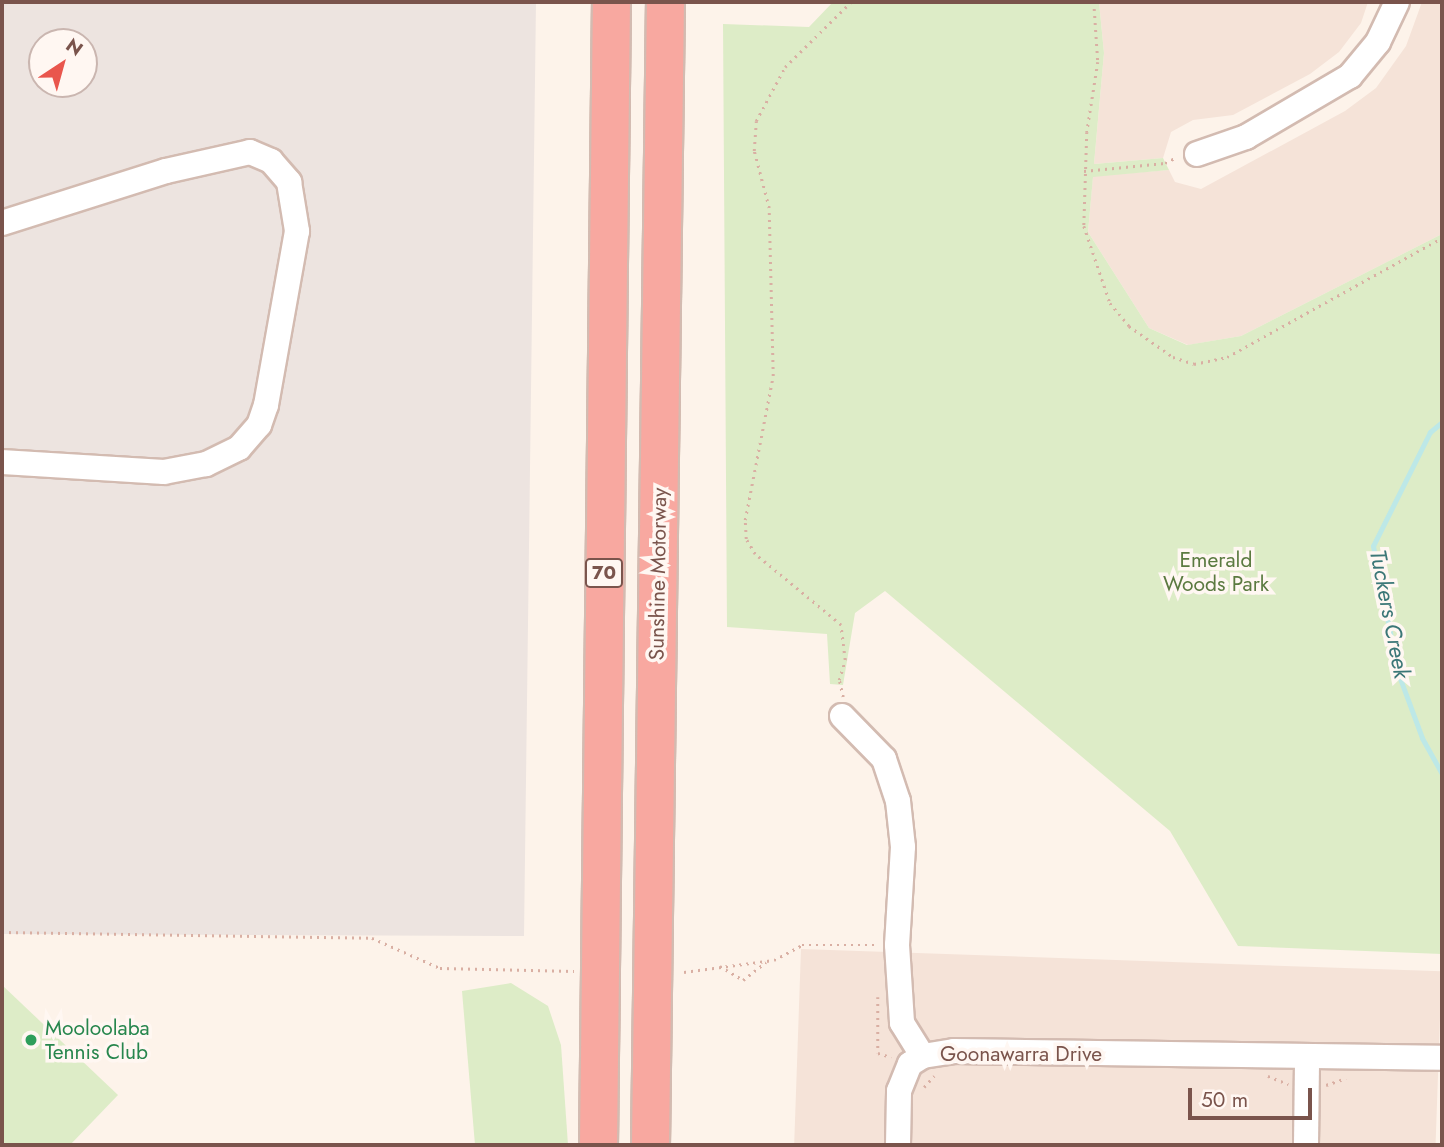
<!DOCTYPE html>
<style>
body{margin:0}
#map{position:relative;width:1444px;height:1147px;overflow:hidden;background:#fdf3ea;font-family:Jost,sans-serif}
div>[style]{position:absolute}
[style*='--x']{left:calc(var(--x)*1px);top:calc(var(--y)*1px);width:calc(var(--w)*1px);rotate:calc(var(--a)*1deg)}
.residential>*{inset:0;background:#f5e3d8;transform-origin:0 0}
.industrial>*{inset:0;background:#ede4e0}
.green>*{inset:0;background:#ddecc7}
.stream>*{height:5px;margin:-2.5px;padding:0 2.5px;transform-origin:2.5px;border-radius:2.5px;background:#bde8e7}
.path>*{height:2.5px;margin-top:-1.25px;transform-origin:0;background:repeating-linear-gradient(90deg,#d9afa3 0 2px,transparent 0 7px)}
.roads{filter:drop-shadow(2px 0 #d3bbb1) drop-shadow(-2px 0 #d3bbb1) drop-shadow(0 2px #d3bbb1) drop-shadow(0 -2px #d3bbb1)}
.minor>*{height:24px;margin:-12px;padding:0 12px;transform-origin:12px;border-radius:12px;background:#fff}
.highway>*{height:37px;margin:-18.5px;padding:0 18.5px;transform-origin:18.5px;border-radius:18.5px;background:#f8a8a0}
.dots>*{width:19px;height:19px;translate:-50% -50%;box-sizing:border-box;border:4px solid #fff7f2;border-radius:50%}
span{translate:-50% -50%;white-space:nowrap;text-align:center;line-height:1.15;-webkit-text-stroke:7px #fff7f2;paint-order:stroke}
.shield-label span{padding:2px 5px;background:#fff7f2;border:2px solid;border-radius:5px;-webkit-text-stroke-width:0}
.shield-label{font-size:19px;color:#7a544c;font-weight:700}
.park-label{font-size:21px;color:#5b7a40}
.street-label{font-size:21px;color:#7a544c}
.leisure-label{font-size:21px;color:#27864d}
.left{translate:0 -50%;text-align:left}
.water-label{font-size:23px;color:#3b7777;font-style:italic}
.frame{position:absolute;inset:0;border:4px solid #7a544c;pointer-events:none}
.north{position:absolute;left:28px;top:28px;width:70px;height:70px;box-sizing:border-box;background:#fff7f2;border:2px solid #cab6b0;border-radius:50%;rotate:36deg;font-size:19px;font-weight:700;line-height:28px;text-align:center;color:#7a544c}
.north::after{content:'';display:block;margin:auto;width:24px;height:32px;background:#e9564d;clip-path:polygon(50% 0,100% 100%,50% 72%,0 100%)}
.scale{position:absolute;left:1188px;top:1088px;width:124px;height:32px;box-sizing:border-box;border:4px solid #7a544c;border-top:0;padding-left:9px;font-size:21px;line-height:24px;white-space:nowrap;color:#7a544c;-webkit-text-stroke:5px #fff7f2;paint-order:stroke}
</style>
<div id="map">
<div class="residential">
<i style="clip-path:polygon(1099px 2px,1368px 2px,1361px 23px,1339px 52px,1310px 74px,1233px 115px,1193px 120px,1171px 132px,1163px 158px,1094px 164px,1104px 53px)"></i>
<i style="clip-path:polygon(1422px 2px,1442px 2px,1442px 234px,1241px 336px,1188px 345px,1149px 328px,1088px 232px,1093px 176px,1169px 170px,1175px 182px,1201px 189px,1345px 111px,1376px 88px,1406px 46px)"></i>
<i style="left:801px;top:949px;width:641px;height:196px;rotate:2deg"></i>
</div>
<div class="industrial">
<i style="clip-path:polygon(evenodd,2px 2px,536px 2px,524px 936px,2px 934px,2px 2px,42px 42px,84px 42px,84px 84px,42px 84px,42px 42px)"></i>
</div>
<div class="green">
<i style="clip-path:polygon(833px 2px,1099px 2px,1104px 53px,1094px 164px,1163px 158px,1169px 170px,1093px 177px,1088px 232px,1149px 328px,1187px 345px,1241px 336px,1442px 234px,1442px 954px,1238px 946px,1170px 831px,885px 591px,855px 613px,843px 685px,830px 684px,827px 634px,727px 627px,723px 24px,809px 27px)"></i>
<i style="clip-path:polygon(511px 983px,548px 1006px,561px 1045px,568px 1145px,475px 1145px,462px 991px)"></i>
<i style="clip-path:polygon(2px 985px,118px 1095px,70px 1145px,2px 1145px)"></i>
</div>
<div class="stream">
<i style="--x:1442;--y:422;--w:16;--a:140"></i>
<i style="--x:1430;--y:432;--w:127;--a:116.6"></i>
<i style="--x:1373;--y:546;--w:129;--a:78.9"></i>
<i style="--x:1398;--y:673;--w:69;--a:69.7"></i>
<i style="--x:1422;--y:738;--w:41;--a:60.9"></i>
</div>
<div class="path">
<i style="--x:1094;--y:2;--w:60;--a:86.2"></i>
<i style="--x:1098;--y:62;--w:71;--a:98.9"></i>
<i style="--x:1087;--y:132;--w:94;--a:91.8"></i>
<i style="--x:1084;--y:226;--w:81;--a:71.3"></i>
<i style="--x:1110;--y:303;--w:30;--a:50"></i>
<i style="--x:1129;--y:326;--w:54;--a:35.2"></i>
<i style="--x:1173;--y:357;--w:22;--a:18"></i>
<i style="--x:1194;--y:364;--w:34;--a:-12"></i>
<i style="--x:1227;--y:357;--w:246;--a:-29"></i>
<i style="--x:1084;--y:171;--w:81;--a:-5.6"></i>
<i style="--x:1165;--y:163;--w:13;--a:-27"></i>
<i style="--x:843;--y:697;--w:17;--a:-103"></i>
<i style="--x:839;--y:680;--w:21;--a:-73"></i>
<i style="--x:845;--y:660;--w:35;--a:-97"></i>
<i style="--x:841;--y:625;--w:112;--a:-140.5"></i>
<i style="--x:755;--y:554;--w:17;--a:-121"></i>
<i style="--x:746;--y:539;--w:19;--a:-93"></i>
<i style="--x:745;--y:520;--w:147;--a:-79"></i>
<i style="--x:773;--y:376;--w:168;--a:-91.4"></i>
<i style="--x:769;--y:208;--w:59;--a:-104.7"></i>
<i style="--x:754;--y:151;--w:30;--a:-86"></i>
<i style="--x:756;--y:121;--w:61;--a:-61.8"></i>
<i style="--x:785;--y:67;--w:93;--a:-44.6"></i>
<i style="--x:2;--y:932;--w:370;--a:0.9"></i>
<i style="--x:372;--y:938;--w:74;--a:23.8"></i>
<i style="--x:440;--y:968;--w:134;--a:1.3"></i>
<i style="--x:720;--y:966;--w:27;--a:31"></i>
<i style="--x:743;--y:980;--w:29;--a:-38"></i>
<i style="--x:684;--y:972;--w:91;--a:-7.6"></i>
<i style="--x:774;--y:960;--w:32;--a:-28"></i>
<i style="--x:802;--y:945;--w:75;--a:0"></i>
<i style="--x:878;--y:997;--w:56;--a:90"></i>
<i style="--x:878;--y:1053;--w:14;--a:17"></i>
<i style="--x:1268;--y:1076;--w:22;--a:22"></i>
<i style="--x:1326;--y:1085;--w:21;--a:-19"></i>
<i style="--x:924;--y:1087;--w:15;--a:-48"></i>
</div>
<div class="roads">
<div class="minor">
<i style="--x:1197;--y:154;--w:52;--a:-19.1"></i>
<i style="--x:1246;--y:137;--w:121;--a:-30.4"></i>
<i style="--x:1350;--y:76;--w:44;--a:-50.5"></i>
<i style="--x:1378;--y:42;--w:44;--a:-64.6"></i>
<i style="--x:2;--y:223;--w:172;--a:-17.6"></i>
<i style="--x:166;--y:171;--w:86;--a:-12.7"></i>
<i style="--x:250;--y:152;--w:23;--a:23"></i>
<i style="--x:271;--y:161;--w:28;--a:49"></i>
<i style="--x:289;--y:182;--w:50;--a:80.7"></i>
<i style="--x:297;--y:231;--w:177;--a:100.1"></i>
<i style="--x:266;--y:405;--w:21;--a:109"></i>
<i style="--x:259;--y:425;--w:30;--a:131"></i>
<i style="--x:239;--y:448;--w:37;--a:154"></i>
<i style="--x:206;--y:464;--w:43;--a:169.2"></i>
<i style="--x:164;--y:472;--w:162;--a:-176.5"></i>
<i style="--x:842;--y:716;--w:60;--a:45.7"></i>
<i style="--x:884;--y:759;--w:44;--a:71.6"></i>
<i style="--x:898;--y:801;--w:46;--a:83.8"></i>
<i style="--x:903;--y:847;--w:98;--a:93.5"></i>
<i style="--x:897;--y:945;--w:78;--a:86.3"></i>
<i style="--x:902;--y:1023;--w:39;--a:58"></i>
<i style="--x:898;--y:1145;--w:54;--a:-88.9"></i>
<i style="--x:899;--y:1091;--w:29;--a:-68"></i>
<i style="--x:910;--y:1064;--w:15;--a:-32"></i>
<i style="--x:923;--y:1056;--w:31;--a:-9"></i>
<i style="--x:954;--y:1051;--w:488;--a:0.8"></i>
<i style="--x:1306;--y:1145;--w:87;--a:-89.3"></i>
</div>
<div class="highway">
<i style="--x:598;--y:1145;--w:1143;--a:-89.35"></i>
<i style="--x:650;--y:1145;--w:1143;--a:-89.25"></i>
</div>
</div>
<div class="dots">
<i style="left:31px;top:1040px;background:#2e9e5b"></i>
</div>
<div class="shield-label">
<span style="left:604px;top:573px">70</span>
</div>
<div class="park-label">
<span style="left:1216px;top:572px">Emerald<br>Woods Park</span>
</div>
<div class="street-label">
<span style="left:658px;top:574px;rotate:-89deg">Sunshine Motorway</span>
<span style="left:1021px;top:1054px">Goonawarra Drive</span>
</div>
<div class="leisure-label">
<span class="left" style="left:45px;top:1040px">Mooloolaba<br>Tennis Club</span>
</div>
<div class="water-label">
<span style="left:1390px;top:614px;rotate:79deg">Tuckers Creek</span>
</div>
<div class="frame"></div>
<div class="north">N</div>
<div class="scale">50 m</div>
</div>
